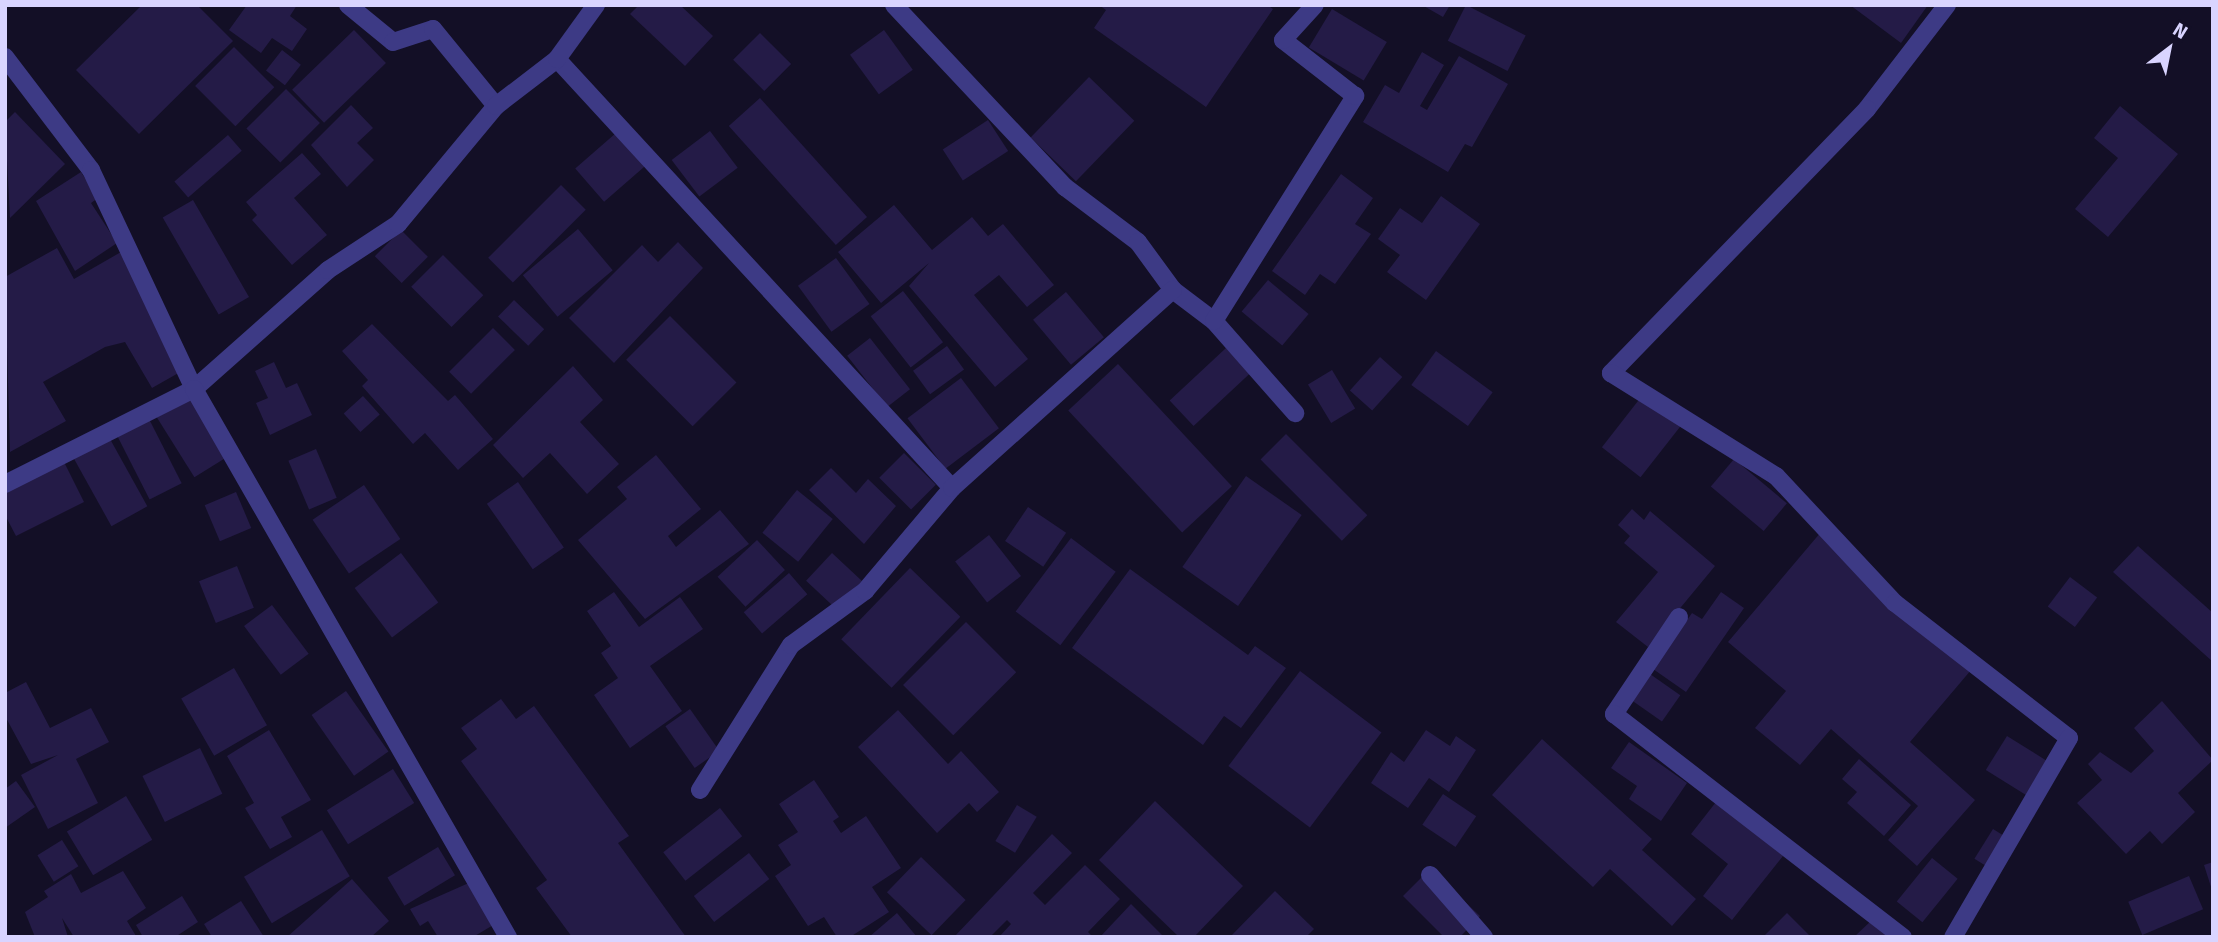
<!DOCTYPE html>
<style>
body{margin:0}
#map{position:relative;width:2218px;height:942px;overflow:hidden;background:#130f26;font-family:"Fira Sans",sans-serif}
div>[style]{position:absolute}
[style*='--x']{left:calc(var(--x)*1px);top:calc(var(--y)*1px);width:calc(var(--w)*1px);rotate:calc(var(--a)*1deg)}
.building>*{inset:0;background:#241b47;transform-origin:0 0}
.minor>*{height:18px;margin:-9px;padding:0 9px;transform-origin:9px;border-radius:9px;background:#3d3a85}
.tertiary>*{height:18px;margin:-9px;padding:0 9px;transform-origin:9px;border-radius:9px;background:#3d3a85}
span{translate:-50% -50%;white-space:nowrap;text-align:center;line-height:1.15;-webkit-text-stroke:5px #130f26;paint-order:stroke}
.frame{position:absolute;inset:0;border:7px solid #d9d4ff;pointer-events:none}
.north{position:absolute;left:2134px;top:14px;width:70px;height:70px;-webkit-text-stroke:5px #130f26;paint-order:stroke;rotate:32deg;font-size:19px;font-weight:700;line-height:28px;text-align:center;color:#d9d4ff}
.north::after{content:'';display:block;margin:auto;width:24px;height:32px;background:#d9d4ff;clip-path:polygon(50% 0,100% 100%,50% 72%,0 100%)}
</style>
<div id="map">
<div class="building">
<i style="clip-path:polygon(142px 5px,197px 5px,233px 41px,139px 134px,76px 70px)"></i>
<i style="clip-path:polygon(247px 5px,297px 5px,290px 16px,307px 29px,292px 51px,272px 38px,261px 53px,229px 30px)"></i>
<i style="clip-path:polygon(639px 5px,680px 5px,713px 36px,685px 66px,630px 14px)"></i>
<i style="clip-path:polygon(1099px 5px,1267px 5px,1273px 9px,1206px 107px,1094px 28px,1106px 10px)"></i>
<i style="clip-path:polygon(1422px 5px,1450px 5px,1443px 17px)"></i>
<i style="left:1466px;top:5px;width:67px;height:40px;rotate:27deg"></i>
<i style="clip-path:polygon(1850px 5px,1928px 5px,1901px 43px)"></i>
<i style="left:1332px;top:9px;width:64px;height:45px;rotate:31deg"></i>
<i style="left:354px;top:30px;width:46px;height:86px;rotate:46deg"></i>
<i style="left:884px;top:30px;width:49px;height:42px;rotate:54deg"></i>
<i style="left:760px;top:33px;width:44px;height:38px;rotate:45deg"></i>
<i style="left:234px;top:47px;width:57px;height:55px;rotate:45deg"></i>
<i style="left:282px;top:50px;width:24px;height:26px;rotate:38deg"></i>
<i style="clip-path:polygon(1422px 52px,1444px 65px,1420px 106px,1427px 110px,1459px 56px,1508px 84px,1472px 147px,1465px 144px,1448px 172px,1363px 122px,1385px 85px,1399px 93px)"></i>
<i style="left:1089px;top:77px;width:63px;height:84px;rotate:44deg"></i>
<i style="left:286px;top:89px;width:48px;height:56px;rotate:45deg"></i>
<i style="left:760px;top:98px;width:160px;height:42px;rotate:48deg"></i>
<i style="clip-path:polygon(351px 105px,373px 128px,357px 143px,374px 160px,347px 187px,311px 145px)"></i>
<i style="clip-path:polygon(2120px 106px,2178px 154px,2108px 237px,2075px 209px,2118px 158px,2094px 138px)"></i>
<i style="clip-path:polygon(15px 112px,65px 164px,10px 218px,5px 122px)"></i>
<i style="left:988px;top:120px;width:37px;height:54px;rotate:57deg"></i>
<i style="left:710px;top:131px;width:46px;height:48px;rotate:53deg"></i>
<i style="left:616px;top:133px;width:44px;height:54px;rotate:49deg"></i>
<i style="left:228px;top:135px;width:21px;height:71px;rotate:49deg"></i>
<i style="clip-path:polygon(302px 153px,321px 174px,294px 198px,327px 235px,292px 265px,252px 220px,257px 215px,246px 202px)"></i>
<i style="clip-path:polygon(81px 172px,98px 198px,91px 203px,117px 243px,75px 271px,36px 201px)"></i>
<i style="clip-path:polygon(1341px 174px,1373px 198px,1355px 224px,1371px 234px,1335px 284px,1320px 274px,1305px 295px,1272px 271px)"></i>
<i style="left:561px;top:185px;width:35px;height:103px;rotate:45deg"></i>
<i style="clip-path:polygon(1441px 196px,1480px 224px,1426px 300px,1387px 272px,1400px 255px,1378px 239px,1400px 208px,1422px 223px)"></i>
<i style="left:193px;top:200px;width:112px;height:35px;rotate:60deg"></i>
<i style="clip-path:polygon(894px 205px,932px 250px,972px 217px,988px 236px,1003px 224px,1054px 285px,1027px 307px,999px 275px,974px 295px,1028px 359px,995px 387px,909px 286px,929px 263px,881px 303px,838px 252px)"></i>
<i style="left:578px;top:229px;width:54px;height:72px;rotate:50deg"></i>
<i style="left:401px;top:230px;width:38px;height:37px;rotate:45deg"></i>
<i style="clip-path:polygon(678px 242px,703px 268px,614px 363px,569px 318px,642px 245px,658px 262px)"></i>
<i style="clip-path:polygon(57px 248px,74px 279px,121px 252px,182px 371px,152px 388px,125px 342px,105px 347px,43px 382px,66px 421px,10px 452px,5px 277px)"></i>
<i style="left:443px;top:255px;width:57px;height:45px;rotate:45deg"></i>
<i style="left:836px;top:258px;width:57px;height:47px;rotate:54deg"></i>
<i style="left:1268px;top:280px;width:53px;height:41px;rotate:40deg"></i>
<i style="left:903px;top:291px;width:65px;height:41px;rotate:52deg"></i>
<i style="left:1066px;top:292px;width:59px;height:43px;rotate:50deg"></i>
<i style="left:514px;top:300px;width:42px;height:23px;rotate:44deg"></i>
<i style="left:670px;top:316px;width:94px;height:62px;rotate:45deg"></i>
<i style="clip-path:polygon(372px 324px,448px 401px,455px 395px,493px 439px,458px 470px,425px 433px,413px 444px,362px 386px,368px 380px,342px 351px)"></i>
<i style="left:493px;top:328px;width:31px;height:62px;rotate:45deg"></i>
<i style="left:870px;top:338px;width:65px;height:29px;rotate:52deg"></i>
<i style="left:947px;top:346px;width:29px;height:42px;rotate:54deg"></i>
<i style="left:1226px;top:348px;width:35px;height:77px;rotate:47deg"></i>
<i style="left:1436px;top:351px;width:70px;height:42px;rotate:36deg"></i>
<i style="left:1380px;top:357px;width:30px;height:45px;rotate:42deg"></i>
<i style="clip-path:polygon(274px 362px,286px 388px,297px 383px,312px 415px,270px 435px,256px 403px,268px 398px,255px 371px)"></i>
<i style="left:1118px;top:364px;width:167px;height:68px;rotate:47deg"></i>
<i style="clip-path:polygon(573px 366px,603px 400px,580px 422px,619px 464px,587px 494px,550px 453px,523px 478px,493px 445px)"></i>
<i style="left:1332px;top:370px;width:45px;height:28px;rotate:59deg"></i>
<i style="left:961px;top:378px;width:63px;height:67px;rotate:53deg"></i>
<i style="left:1645px;top:392px;width:49px;height:70px;rotate:38deg"></i>
<i style="left:363px;top:396px;width:25px;height:26px;rotate:48deg"></i>
<i style="left:189px;top:397px;width:71px;height:38px;rotate:58deg"></i>
<i style="left:149px;top:419px;width:72px;height:36px;rotate:63deg"></i>
<i style="left:1286px;top:434px;width:115px;height:36px;rotate:45deg"></i>
<i style="left:110px;top:439px;width:77px;height:41px;rotate:61deg"></i>
<i style="left:316px;top:449px;width:53px;height:30px;rotate:67deg"></i>
<i style="left:904px;top:453px;width:45px;height:35px;rotate:45deg"></i>
<i style="clip-path:polygon(656px 455px,701px 509px,668px 536px,676px 547px,720px 510px,749px 544px,645px 619px,578px 540px,627px 499px,617px 487px)"></i>
<i style="left:1734px;top:459px;width:69px;height:36px;rotate:40deg"></i>
<i style="clip-path:polygon(64px 462px,84px 502px,16px 536px,5px 515px,5px 492px)"></i>
<i style="clip-path:polygon(831px 468px,856px 493px,868px 479px,896px 506px,864px 544px,809px 490px)"></i>
<i style="left:1246px;top:476px;width:68px;height:111px;rotate:35deg"></i>
<i style="left:518px;top:482px;width:80px;height:38px;rotate:55deg"></i>
<i style="left:364px;top:485px;width:65px;height:62px;rotate:56deg"></i>
<i style="left:797px;top:490px;width:46px;height:55px;rotate:39deg"></i>
<i style="left:236px;top:492px;width:39px;height:34px;rotate:67deg"></i>
<i style="left:1028px;top:507px;width:46px;height:41px;rotate:34deg"></i>
<i style="clip-path:polygon(1632px 509px,1644px 520px,1650px 511px,1715px 566px,1648px 647px,1616px 622px,1658px 572px,1624px 543px,1630px 536px,1618px 525px)"></i>
<i style="clip-path:polygon(1821px 532px,1977px 663px,1910px 742px,1975px 800px,1917px 866px,1888px 840px,1918px 806px,1831px 729px,1800px 765px,1755px 728px,1786px 691px,1728px 642px)"></i>
<i style="left:989px;top:535px;width:52px;height:43px;rotate:52deg"></i>
<i style="left:1071px;top:538px;width:56px;height:92px;rotate:37deg"></i>
<i style="left:757px;top:540px;width:41px;height:54px;rotate:47deg"></i>
<i style="clip-path:polygon(2138px 546px,2213px 613px,2213px 662px,2113px 572px)"></i>
<i style="left:401px;top:553px;width:62px;height:58px;rotate:53deg"></i>
<i style="left:832px;top:553px;width:41px;height:38px;rotate:43deg"></i>
<i style="left:237px;top:566px;width:45px;height:41px;rotate:68deg"></i>
<i style="left:910px;top:568px;width:70px;height:99px;rotate:44deg"></i>
<i style="clip-path:polygon(1130px 569px,1248px 655px,1255px 646px,1286px 668px,1241px 728px,1224px 716px,1203px 745px,1072px 648px)"></i>
<i style="left:789px;top:573px;width:28px;height:60px;rotate:49deg"></i>
<i style="left:2070px;top:577px;width:34px;height:37px;rotate:37deg"></i>
<i style="clip-path:polygon(614px 592px,639px 627px,680px 597px,703px 629px,650px 666px,682px 711px,630px 748px,594px 695px,618px 678px,601px 653px,611px 646px,587px 611px)"></i>
<i style="clip-path:polygon(1721px 592px,1744px 608px,1686px 692px,1653px 669px,1692px 613px,1702px 619px)"></i>
<i style="left:272px;top:605px;width:61px;height:35px;rotate:53deg"></i>
<i style="left:966px;top:622px;width:71px;height:89px;rotate:45deg"></i>
<i style="left:234px;top:668px;width:66px;height:61px;rotate:60deg"></i>
<i style="left:1300px;top:671px;width:102px;height:119px;rotate:37deg"></i>
<i style="left:1650px;top:674px;width:37px;height:32px;rotate:35deg"></i>
<i style="clip-path:polygon(26px 682px,50px 728px,91px 708px,109px 742px,76px 759px,98px 803px,48px 829px,21px 775px,58px 755px,31px 764px,5px 716px,5px 693px)"></i>
<i style="left:346px;top:691px;width:74px;height:42px;rotate:55deg"></i>
<i style="clip-path:polygon(501px 699px,516px 719px,534px 706px,629px 836px,618px 843px,686px 937px,572px 937px,536px 888px,547px 880px,461px 761px,477px 749px,461px 728px)"></i>
<i style="clip-path:polygon(2162px 701px,2213px 760px,2178px 793px,2195px 812px,2162px 844px,2150px 831px,2126px 854px,2077px 803px,2102px 780px,2088px 764px,2100px 752px,2131px 773px,2154px 751px,2134px 728px)"></i>
<i style="left:690px;top:709px;width:51px;height:30px;rotate:55deg"></i>
<i style="clip-path:polygon(898px 710px,948px 764px,961px 751px,999px 792px,977px 812px,969px 803px,937px 833px,858px 747px)"></i>
<i style="clip-path:polygon(269px 730px,311px 800px,281px 817px,292px 837px,270px 849px,245px 808px,254px 803px,227px 756px)"></i>
<i style="clip-path:polygon(1426px 730px,1450px 746px,1456px 736px,1476px 750px,1449px 792px,1429px 778px,1408px 808px,1371px 783px,1391px 752px,1404px 762px)"></i>
<i style="left:2007px;top:736px;width:62px;height:40px;rotate:32deg"></i>
<i style="clip-path:polygon(1542px 739px,1652px 839px,1642px 850px,1696px 899px,1672px 926px,1610px 869px,1593px 887px,1492px 795px)"></i>
<i style="clip-path:polygon(1629px 742px,1687px 783px,1661px 821px,1629px 799px,1637px 786px,1611px 768px)"></i>
<i style="left:200px;top:748px;width:51px;height:64px;rotate:64deg"></i>
<i style="clip-path:polygon(1859px 759px,1911px 805px,1884px 836px,1847px 803px,1857px 792px,1842px 779px)"></i>
<i style="left:393px;top:769px;width:40px;height:78px;rotate:58deg"></i>
<i style="clip-path:polygon(814px 780px,839px 817px,833px 821px,841px 833px,866px 816px,901px 868px,872px 887px,889px 912px,850px 937px,837px 937px,824px 917px,808px 926px,775px 876px,791px 865px,778px 845px,798px 832px,779px 804px)"></i>
<i style="clip-path:polygon(16px 781px,35px 807px,5px 828px,5px 789px)"></i>
<i style="left:1443px;top:794px;width:40px;height:37px;rotate:34deg"></i>
<i style="left:126px;top:796px;width:51px;height:69px;rotate:59deg"></i>
<i style="clip-path:polygon(1155px 801px,1243px 886px,1194px 937px,1179px 937px,1099px 860px)"></i>
<i style="clip-path:polygon(1716px 802px,1783px 856px,1732px 920px,1703px 896px,1728px 864px,1691px 834px)"></i>
<i style="left:1017px;top:805px;width:23px;height:42px;rotate:31deg"></i>
<i style="left:720px;top:808px;width:36px;height:72px;rotate:52deg"></i>
<i style="left:1993px;top:829px;width:28px;height:35px;rotate:32deg"></i>
<i style="left:322px;top:830px;width:54px;height:91px;rotate:59deg"></i>
<i style="clip-path:polygon(1052px 834px,1072px 853px,1033px 893px,1045px 905px,1085px 865px,1120px 899px,1088px 932px,1093px 937px,999px 937px,1011px 924px,1007px 920px,990px 937px,954px 937px)"></i>
<i style="left:62px;top:840px;width:31px;height:29px;rotate:58deg"></i>
<i style="left:438px;top:847px;width:33px;height:59px;rotate:59deg"></i>
<i style="left:749px;top:853px;width:33px;height:70px;rotate:52deg"></i>
<i style="left:921px;top:857px;width:62px;height:49px;rotate:44deg"></i>
<i style="left:1932px;top:858px;width:33px;height:56px;rotate:39deg"></i>
<i style="clip-path:polygon(2213px 862px,2213px 890px,2212px 890px,2204px 865px)"></i>
<i style="clip-path:polygon(1430px 869px,1480px 916px,1460px 937px,1444px 937px,1403px 896px)"></i>
<i style="clip-path:polygon(123px 871px,146px 908px,127px 921px,136px 936px,74px 937px,62px 918px,68px 937px,35px 937px,25px 912px,48px 897px,44px 891px,71px 874px,81px 893px)"></i>
<i style="left:2189px;top:876px;width:36px;height:66px;rotate:67deg"></i>
<i style="clip-path:polygon(352px 879px,389px 921px,371px 937px,287px 937px)"></i>
<i style="clip-path:polygon(471px 882px,495px 924px,473px 937px,438px 937px,428px 921px,420px 926px,410px 909px)"></i>
<i style="clip-path:polygon(1275px 891px,1314px 929px,1306px 937px,1230px 937px)"></i>
<i style="clip-path:polygon(182px 896px,198px 922px,175px 937px,143px 937px,136px 925px)"></i>
<i style="clip-path:polygon(241px 901px,264px 937px,212px 937px,204px 924px)"></i>
<i style="clip-path:polygon(1131px 904px,1164px 937px,1100px 937px)"></i>
<i style="clip-path:polygon(897px 913px,917px 937px,869px 937px)"></i>
<i style="clip-path:polygon(1787px 913px,1811px 937px,1763px 937px)"></i>
<i style="clip-path:polygon(1873px 919px,1890px 937px,1854px 937px)"></i>
</div>
<div class="minor">
<i style="--x:348;--y:5;--w:58;--a:39.4"></i>
<i style="--x:393;--y:42;--w:42;--a:-18"></i>
<i style="--x:433;--y:29;--w:99;--a:50.7"></i>
<i style="--x:894;--y:5;--w:250;--a:46.8"></i>
<i style="--x:1065;--y:187;--w:91;--a:37"></i>
<i style="--x:1138;--y:242;--w:59;--a:53.9"></i>
<i style="--x:1173;--y:290;--w:51;--a:37.1"></i>
<i style="--x:1214;--y:321;--w:123;--a:48.6"></i>
<i style="--x:1947;--y:5;--w:131;--a:127.6"></i>
<i style="--x:1867;--y:109;--w:368;--a:134.1"></i>
<i style="--x:1611;--y:373;--w:195;--a:32"></i>
<i style="--x:1776;--y:476;--w:174;--a:46.9"></i>
<i style="--x:1895;--y:603;--w:220;--a:37.8"></i>
<i style="--x:2069;--y:738;--w:230;--a:120.2"></i>
<i style="--x:557;--y:59;--w:583;--a:47.36"></i>
<i style="--x:1214;--y:321;--w:266;--a:-57.9"></i>
<i style="--x:1355;--y:96;--w:91;--a:-142.1"></i>
<i style="--x:1283;--y:40;--w:47;--a:-47.6"></i>
<i style="--x:5;--y:484;--w:212;--a:-26.7"></i>
<i style="--x:194;--y:389;--w:179;--a:-41.6"></i>
<i style="--x:328;--y:270;--w:84;--a:-33.3"></i>
<i style="--x:398;--y:224;--w:153;--a:-50.3"></i>
<i style="--x:496;--y:106;--w:77;--a:-37.6"></i>
<i style="--x:557;--y:59;--w:67;--a:-54.2"></i>
<i style="--x:1679;--y:617;--w:117;--a:123.8"></i>
<i style="--x:1614;--y:714;--w:365;--a:37.7"></i>
<i style="--x:700;--y:790;--w:171;--a:-57.9"></i>
<i style="--x:791;--y:645;--w:92;--a:-36.1"></i>
<i style="--x:865;--y:591;--w:135;--a:-49.8"></i>
<i style="--x:952;--y:488;--w:297;--a:-41.9"></i>
<i style="--x:1430;--y:875;--w:82;--a:48.9"></i>
</div>
<div class="tertiary">
<i style="--x:5;--y:57;--w:142;--a:52.7"></i>
<i style="--x:91;--y:170;--w:242;--a:64.8"></i>
<i style="--x:194;--y:389;--w:632;--a:60.19"></i>
</div>
<div class="frame"></div>
<div class="north">N</div>
</div>
